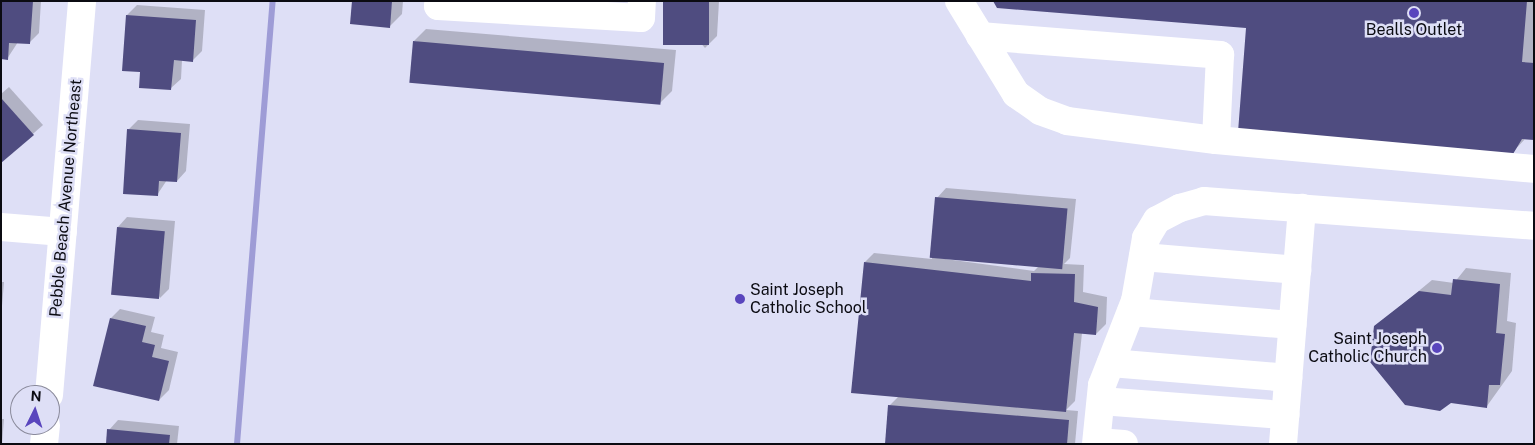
<!DOCTYPE html>
<style>
body{margin:0}
#map{position:relative;width:1535px;height:445px;overflow:hidden;background:#dedff6;font-family:"Public Sans",sans-serif}
div>[style]{position:absolute}
[style*='--x']{left:calc(var(--x)*1px);top:calc(var(--y)*1px);width:calc(var(--w)*1px);rotate:calc(var(--a)*1deg)}
.shadow>*{inset:0;background:#0003}
.stream>*{height:6px;margin:-3px;padding:0 3px;transform-origin:3px;border-radius:3px;background:#9e9cd6}
.building>*{inset:0;background:#4f4c80;transform-origin:0 0}
.minor>*{height:28px;margin:-14px;padding:0 14px;transform-origin:14px;border-radius:14px;background:#fff}
.dots>*{width:14px;height:14px;translate:-50% -50%;box-sizing:border-box;border:2px solid #dedff6;border-radius:50%}
span{translate:-50% -50%;white-space:nowrap;text-align:center;line-height:1.15;-webkit-text-stroke:5px #dedff6;paint-order:stroke}
.poi-label{font-size:16px;color:#0b0b12}
.left{translate:0 -50%;text-align:left}
.right{translate:-100% -50%;text-align:right}
.street-label{font-size:16px;color:#0b0b12}
.frame{position:absolute;inset:0;border:2px solid #0b0b12;pointer-events:none}
.north{position:absolute;left:10px;top:385px;width:50px;height:50px;box-sizing:border-box;background:#dedff6;border:1px solid #8a8a9b;border-radius:50%;rotate:4deg;font-size:14px;font-weight:700;line-height:20px;text-align:center;color:#0b0b12}
.north::after{content:'';display:block;margin:auto;width:18px;height:22px;background:#5945bd;clip-path:polygon(50% 0,100% 100%,50% 72%,0 100%)}
</style>
<div id="map">
<div class="shadow">
<i style="clip-path:polygon(1px 1px,41px 1px,39px 33px,29px 43px,18px 42px,7px 59px)"></i>
<i style="clip-path:polygon(353px 1px,403px 1px,402px 14px,390px 26px)"></i>
<i style="clip-path:polygon(664px 1px,719px 1px,717px 36px,705px 48px)"></i>
<i style="clip-path:polygon(994px 1px,1534px 1px,1534px 139px,1526px 138px,1512px 153px,1247px 27px)"></i>
<i style="clip-path:polygon(137px 5px,205px 10px,202px 51px,193px 60px,182px 60px,181px 79px,171px 88px,142px 71px,123px 70px,127px 15px)"></i>
<i style="clip-path:polygon(426px 29px,676px 50px,672px 91px,660px 103px,414px 41px)"></i>
<i style="clip-path:polygon(9px 87px,43px 125px,1px 162px,1px 94px)"></i>
<i style="clip-path:polygon(138px 120px,190px 124px,186px 171px,177px 181px,167px 180px,157px 195px,128px 130px)"></i>
<i style="clip-path:polygon(evenodd,946px 188px,1076px 199px,1070px 258px,1064px 264px,1084px 265px,1083px 292px,1107px 297px,1106px 324px,1096px 334px,1082px 333px,1075px 401px,1066px 410px,1078px 411px,1075px 444px,887px 444px,889px 406px,899px 396px,865px 262px,874px 253px,932px 259px,937px 198px,946px 188px,938px 258px,1039px 266px,1034px 271px,938px 258px)"></i>
<i style="clip-path:polygon(127px 217px,175px 221px,169px 289px,160px 298px,118px 227px)"></i>
<i style="clip-path:polygon(1466px 268px,1511px 273px,1507px 321px,1516px 323px,1512px 371px,1487px 406px,1375px 327px,1432px 280px,1454px 283px)"></i>
<i style="clip-path:polygon(1px 282px,4px 282px,1px 318px)"></i>
<i style="clip-path:polygon(120px 309px,155px 317px,151px 332px,164px 335px,161px 348px,178px 352px,169px 390px,159px 400px,111px 318px)"></i>
<i style="clip-path:polygon(1px 419px,4px 419px,2px 444px,1px 444px)"></i>
<i style="clip-path:polygon(118px 420px,179px 426px,177px 444px,107px 444px,109px 430px)"></i>
</div>
<div class="stream">
<i style="--x:237;--y:444;--w:444;--a:-85.4"></i>
</div>
<div class="building">
<i style="clip-path:polygon(1px 1px,33px 1px,30px 44px,9px 43px,8px 60px,1px 59px)"></i>
<i style="clip-path:polygon(352px 1px,392px 1px,390px 28px,350px 24px)"></i>
<i style="left:663px;top:1px;width:46px;height:44px"></i>
<i style="clip-path:polygon(993px 1px,1527px 1px,1522px 62px,1534px 63px,1534px 140px,1522px 139px,1513px 154px,1238px 132px,1246px 28px,997px 8px)"></i>
<i style="clip-path:polygon(126px 15px,196px 20px,193px 62px,174px 60px,171px 90px,139px 88px,140px 72px,122px 71px)"></i>
<i style="left:413px;top:41px;width:252px;height:42px;rotate:5deg"></i>
<i style="clip-path:polygon(1px 98px,34px 135px,1px 163px)"></i>
<i style="clip-path:polygon(127px 129px,181px 133px,177px 182px,159px 181px,158px 196px,123px 194px)"></i>
<i style="left:935px;top:197px;width:133px;height:61px;rotate:5deg"></i>
<i style="left:117px;top:227px;width:48px;height:68px;rotate:5deg"></i>
<i style="clip-path:polygon(864px 262px,1031px 281px,1031px 273px,1075px 274px,1074px 302px,1098px 307px,1096px 335px,1074px 333px,1066px 412px,851px 393px)"></i>
<i style="clip-path:polygon(1453px 279px,1500px 284px,1496px 333px,1505px 334px,1500px 385px,1489px 385px,1487px 408px,1451px 403px,1440px 411px,1405px 405px,1370px 362px,1374px 326px,1419px 291px,1451px 295px)"></i>
<i style="clip-path:polygon(110px 318px,146px 326px,142px 342px,155px 345px,152px 357px,169px 361px,159px 401px,93px 386px)"></i>
<i style="clip-path:polygon(888px 405px,1069px 420px,1067px 444px,885px 444px)"></i>
<i style="clip-path:polygon(107px 429px,170px 435px,169px 444px,106px 444px)"></i>
</div>
<div class="minor">
<i style="--x:439;--y:1;--w:5;--a:101"></i>
<i style="--x:438;--y:6;--w:203;--a:3.4"></i>
<i style="--x:641;--y:18;--w:17;--a:-87"></i>
<i style="--x:959;--y:1;--w:109;--a:58.5"></i>
<i style="--x:1016;--y:94;--w:29;--a:35"></i>
<i style="--x:1040;--y:111;--w:29;--a:20"></i>
<i style="--x:1067;--y:121;--w:150;--a:7.3"></i>
<i style="--x:1216;--y:140;--w:319;--a:5.2"></i>
<i style="--x:980;--y:36;--w:241;--a:4.5"></i>
<i style="--x:1220;--y:55;--w:85;--a:92.7"></i>
<i style="--x:1;--y:227;--w:62;--a:4.6"></i>
<i style="--x:1143;--y:257;--w:155;--a:4.8"></i>
<i style="--x:1131;--y:312;--w:162;--a:4.6"></i>
<i style="--x:1111;--y:363;--w:178;--a:4.8"></i>
<i style="--x:49;--y:395;--w:395;--a:-85.2"></i>
<i style="--x:1101;--y:401;--w:185;--a:4.4"></i>
<i style="--x:1097;--y:442;--w:27;--a:4"></i>
<i style="--x:44;--y:444;--w:19;--a:-84"></i>
<i style="--x:1096;--y:444;--w:59;--a:-84.2"></i>
<i style="--x:1102;--y:385;--w:90;--a:-68.6"></i>
<i style="--x:1135;--y:301;--w:64;--a:-80.1"></i>
<i style="--x:1146;--y:238;--w:21;--a:-59"></i>
<i style="--x:1157;--y:220;--w:26;--a:-28"></i>
<i style="--x:1180;--y:208;--w:25;--a:-16"></i>
<i style="--x:1204;--y:201;--w:331;--a:4.3"></i>
<i style="--x:1283;--y:444;--w:237;--a:-85.4"></i>
</div>
<div class="dots">
<i style="left:1414px;top:13px;background:#5945bd"></i>
<i style="left:740px;top:299px;background:#5945bd"></i>
<i style="left:1437px;top:348px;background:#5945bd"></i>
</div>
<div class="poi-label">
<span style="left:1414px;top:30px">Bealls Outlet</span>
<span class="left" style="left:750px;top:299px">Saint Joseph<br>Catholic School</span>
<span class="right" style="left:1427px;top:348px">Saint Joseph<br>Catholic Church</span>
</div>
<div class="street-label">
<span style="left:66px;top:198px;rotate:-85deg">Pebble Beach Avenue Northeast</span>
</div>
<div class="frame"></div>
<div class="north">N</div>
</div>
